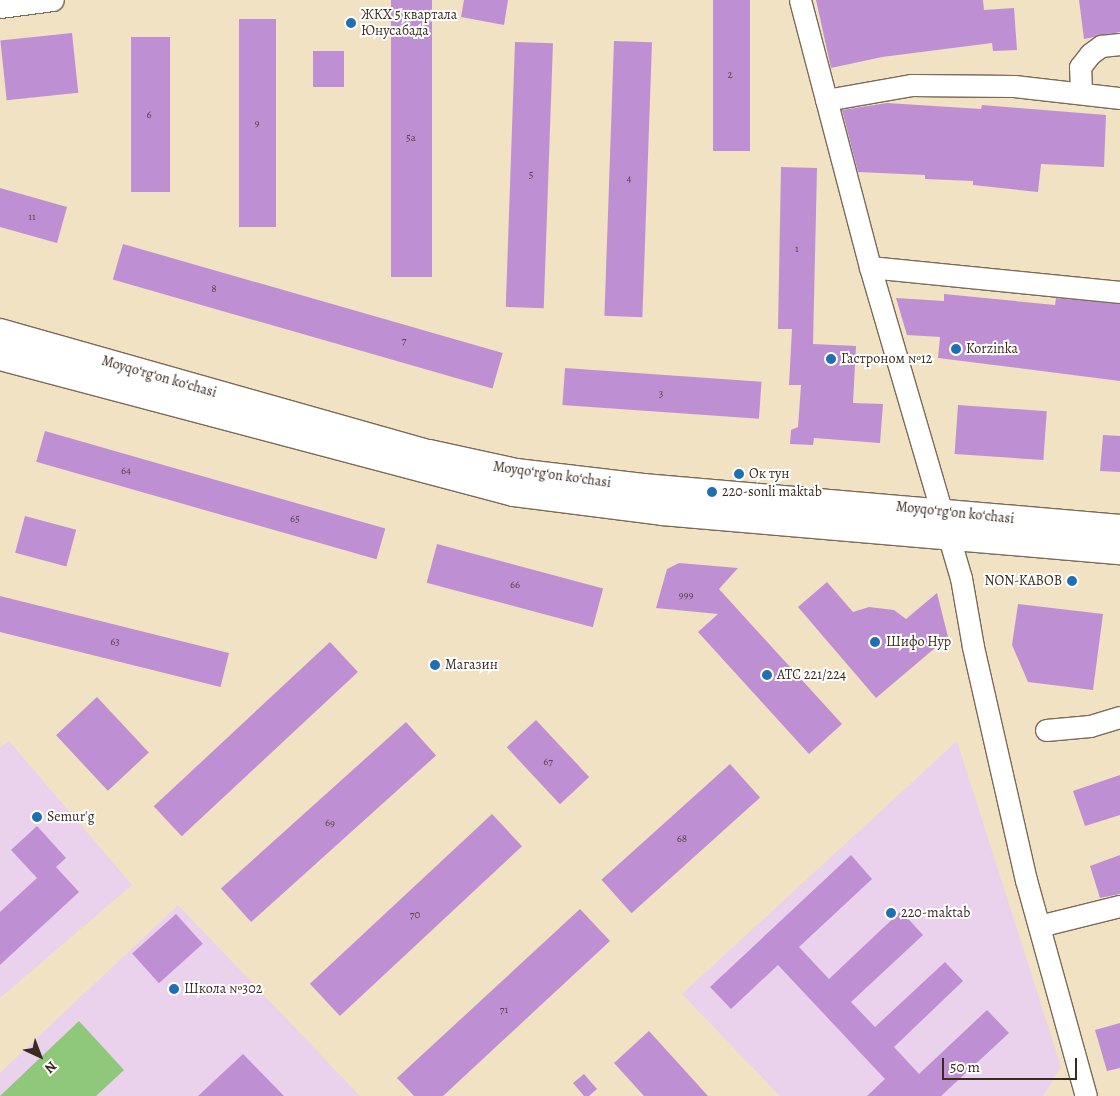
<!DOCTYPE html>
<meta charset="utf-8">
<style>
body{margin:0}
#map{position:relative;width:1120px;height:1096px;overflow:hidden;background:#f1e2c4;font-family:Alegreya,serif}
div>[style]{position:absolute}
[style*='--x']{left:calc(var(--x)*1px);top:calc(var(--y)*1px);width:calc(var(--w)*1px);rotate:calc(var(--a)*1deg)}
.built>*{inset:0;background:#ead1ec}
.green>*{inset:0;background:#8fc77b}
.building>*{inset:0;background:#be90d3;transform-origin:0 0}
.roads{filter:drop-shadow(1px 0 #7b6a58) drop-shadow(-1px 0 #7b6a58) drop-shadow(0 1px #7b6a58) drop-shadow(0 -1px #7b6a58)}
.minor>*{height:21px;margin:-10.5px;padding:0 10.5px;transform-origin:10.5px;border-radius:10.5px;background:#fff}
.major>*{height:26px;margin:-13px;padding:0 13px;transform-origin:13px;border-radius:13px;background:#fff}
.dots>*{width:14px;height:14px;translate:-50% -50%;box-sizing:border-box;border:2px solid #fff;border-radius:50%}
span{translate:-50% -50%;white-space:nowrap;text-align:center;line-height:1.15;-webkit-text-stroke:4px #fff;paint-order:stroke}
.number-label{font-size:11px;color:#5c444b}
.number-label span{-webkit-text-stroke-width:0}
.poi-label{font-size:14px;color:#3b2a1e}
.left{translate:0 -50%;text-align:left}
.right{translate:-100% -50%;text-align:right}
.street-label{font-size:14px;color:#3b2a1e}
.north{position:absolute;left:15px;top:1031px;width:50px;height:50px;-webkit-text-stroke:4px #fff;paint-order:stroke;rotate:137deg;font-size:14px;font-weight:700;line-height:20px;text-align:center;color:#3b2a1e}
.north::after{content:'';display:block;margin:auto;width:18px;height:22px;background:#3b2a1e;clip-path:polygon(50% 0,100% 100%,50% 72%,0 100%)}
.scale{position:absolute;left:942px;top:1058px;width:135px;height:22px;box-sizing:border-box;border:2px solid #3b2a1e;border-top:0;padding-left:6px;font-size:15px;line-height:18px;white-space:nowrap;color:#3b2a1e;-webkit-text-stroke:4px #fff;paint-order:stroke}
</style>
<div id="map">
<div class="built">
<i style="clip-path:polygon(9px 741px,132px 885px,0 998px,0 748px)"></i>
<i style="clip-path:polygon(957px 741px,1061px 1067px,1043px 1096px,780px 1096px,682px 994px)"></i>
<i style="clip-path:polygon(178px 905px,360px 1096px,0 1096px,0 1073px)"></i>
</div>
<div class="green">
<i style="clip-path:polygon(79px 1021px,124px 1070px,96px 1096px,0 1096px)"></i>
</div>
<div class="building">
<i style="left:391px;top:0;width:41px;height:277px"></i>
<i style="clip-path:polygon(464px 0,508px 0,504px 25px,461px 17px)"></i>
<i style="left:713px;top:0;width:37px;height:151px"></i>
<i style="clip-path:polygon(816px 0,983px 0,984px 10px,1014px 8px,1017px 50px,993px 51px,992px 43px,882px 57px,831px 68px)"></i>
<i style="clip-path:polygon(1079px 0,1120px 0,1120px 32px,1084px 39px)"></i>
<i style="left:239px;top:19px;width:37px;height:208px"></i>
<i style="left:72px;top:33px;width:60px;height:72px;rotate:84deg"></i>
<i style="left:131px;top:37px;width:39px;height:155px"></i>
<i style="left:614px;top:41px;width:38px;height:275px;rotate:2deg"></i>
<i style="left:515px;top:42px;width:38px;height:265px;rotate:2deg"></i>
<i style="left:313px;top:51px;width:31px;height:36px"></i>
<i style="clip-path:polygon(887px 103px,981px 109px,982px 105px,1106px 115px,1104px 167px,1041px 164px,1038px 192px,973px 185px,973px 181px,925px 179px,925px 175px,858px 172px,842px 110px)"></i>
<i style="clip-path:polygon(781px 167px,817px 168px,813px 344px,856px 346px,853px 403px,883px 404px,880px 443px,814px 438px,813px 445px,790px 444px,791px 430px,798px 427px,801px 385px,789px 385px,792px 329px,778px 329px)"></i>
<i style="clip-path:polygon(0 188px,67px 207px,57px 243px,0 227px)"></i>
<i style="left:123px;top:244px;width:395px;height:37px;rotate:16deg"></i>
<i style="clip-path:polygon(944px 294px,1055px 305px,1056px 298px,1120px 304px,1120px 381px,938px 358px,940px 337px,907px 335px,896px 298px,944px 301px)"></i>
<i style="left:565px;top:368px;width:197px;height:37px;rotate:4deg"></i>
<i style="left:958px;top:405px;width:89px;height:49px;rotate:4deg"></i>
<i style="left:45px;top:431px;width:354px;height:32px;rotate:16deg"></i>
<i style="clip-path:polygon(1103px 435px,1120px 436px,1120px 472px,1100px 471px)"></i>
<i style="left:25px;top:516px;width:53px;height:38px;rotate:15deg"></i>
<i style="left:437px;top:544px;width:172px;height:40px;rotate:15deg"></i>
<i style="clip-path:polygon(679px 563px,738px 568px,719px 589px,842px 724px,809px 754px,698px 632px,718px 614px,656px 608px,667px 569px)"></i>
<i style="clip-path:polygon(827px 582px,853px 612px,869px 607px,894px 610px,906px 619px,937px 593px,948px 637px,876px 698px,798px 607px)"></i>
<i style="left:0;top:596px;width:236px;height:35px;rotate:14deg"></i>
<i style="clip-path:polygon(1018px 604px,1103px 614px,1093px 690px,1028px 682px,1012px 645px)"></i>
<i style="left:330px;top:642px;width:41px;height:241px;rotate:47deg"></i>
<i style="left:97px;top:697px;width:76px;height:56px;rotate:47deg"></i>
<i style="left:536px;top:720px;width:78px;height:40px;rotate:47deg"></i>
<i style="left:406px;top:722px;width:45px;height:249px;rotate:48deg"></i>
<i style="left:730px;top:764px;width:45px;height:173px;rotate:48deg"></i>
<i style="clip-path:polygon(1120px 775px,1120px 815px,1085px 826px,1073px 791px)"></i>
<i style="left:492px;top:814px;width:44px;height:249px;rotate:47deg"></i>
<i style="clip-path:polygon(37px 826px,66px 858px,56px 867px,79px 892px,0 965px,0 912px,37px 878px,11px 850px)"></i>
<i style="clip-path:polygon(851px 855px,872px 879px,799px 947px,829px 979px,901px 911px,923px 935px,851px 1002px,875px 1027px,945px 962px,963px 981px,894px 1047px,919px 1074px,987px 1010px,1009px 1033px,941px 1096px,867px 1096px,885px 1079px,778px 965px,731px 1009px,710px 987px)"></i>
<i style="clip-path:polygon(1120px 855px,1120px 894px,1100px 898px,1090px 866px)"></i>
<i style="clip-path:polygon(580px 909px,610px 941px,443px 1096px,414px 1096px,397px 1078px)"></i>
<i style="left:176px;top:914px;width:40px;height:59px;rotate:48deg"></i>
<i style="clip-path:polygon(1120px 1023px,1120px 1068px,1107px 1071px,1095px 1030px)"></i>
<i style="clip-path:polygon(649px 1031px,708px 1096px,644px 1096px,614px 1063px)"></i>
<i style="clip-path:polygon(243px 1054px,284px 1096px,198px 1096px)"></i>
<i style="clip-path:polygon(584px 1074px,597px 1089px,589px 1096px,584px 1096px,573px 1083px)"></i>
</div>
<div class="roads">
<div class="minor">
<i style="--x:800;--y:0;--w:276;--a:75.3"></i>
<i style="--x:870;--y:267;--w:324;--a:73.7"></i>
<i style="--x:961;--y:578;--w:70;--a:80.1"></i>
<i style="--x:973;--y:647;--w:239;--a:77.2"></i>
<i style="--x:1026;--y:880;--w:224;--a:74.5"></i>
<i style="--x:0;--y:7;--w:53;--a:-7.5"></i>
<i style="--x:1081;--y:92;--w:25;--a:-92"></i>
<i style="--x:1080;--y:67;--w:16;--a:-52"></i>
<i style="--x:1090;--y:54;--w:14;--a:-36"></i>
<i style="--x:1101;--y:46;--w:19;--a:-6"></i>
<i style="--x:826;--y:100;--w:86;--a:-10"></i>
<i style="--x:911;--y:85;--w:103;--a:0.6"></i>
<i style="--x:1014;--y:86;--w:107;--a:6.5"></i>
<i style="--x:870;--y:267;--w:251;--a:5.7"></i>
<i style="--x:1046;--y:730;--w:44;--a:-5.2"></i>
<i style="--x:1090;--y:726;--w:31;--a:-17"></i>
<i style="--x:1039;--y:926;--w:83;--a:-13.9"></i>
</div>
<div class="major">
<i style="--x:0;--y:332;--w:446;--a:15.8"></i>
<i style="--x:429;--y:453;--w:89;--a:12.3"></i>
<i style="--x:516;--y:472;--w:128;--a:6.7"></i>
<i style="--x:643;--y:487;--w:479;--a:4.9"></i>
<i style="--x:0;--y:357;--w:532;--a:14.82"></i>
<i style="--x:514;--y:493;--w:149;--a:7.3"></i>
<i style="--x:662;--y:512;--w:460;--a:4.9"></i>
</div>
</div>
<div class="dots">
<i style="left:351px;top:23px;background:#1f6fb2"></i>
<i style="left:956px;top:349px;background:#1f6fb2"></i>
<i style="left:831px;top:359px;background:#1f6fb2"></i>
<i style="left:739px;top:474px;background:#1f6fb2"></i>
<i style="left:712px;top:492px;background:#1f6fb2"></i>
<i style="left:1072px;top:581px;background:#1f6fb2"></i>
<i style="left:875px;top:642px;background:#1f6fb2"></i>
<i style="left:435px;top:665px;background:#1f6fb2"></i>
<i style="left:767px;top:675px;background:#1f6fb2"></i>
<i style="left:37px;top:817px;background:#1f6fb2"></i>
<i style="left:891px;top:913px;background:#1f6fb2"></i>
<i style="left:174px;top:989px;background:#1f6fb2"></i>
</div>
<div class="number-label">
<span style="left:730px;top:75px">2</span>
<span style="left:149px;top:115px">6</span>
<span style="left:257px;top:123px">9</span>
<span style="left:411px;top:138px">5а</span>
<span style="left:531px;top:175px">5</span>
<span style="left:629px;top:179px">4</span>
<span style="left:32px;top:217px">11</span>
<span style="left:797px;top:249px">1</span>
<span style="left:214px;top:289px">8</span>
<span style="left:404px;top:341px">7</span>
<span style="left:661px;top:394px">3</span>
<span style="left:126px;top:471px">64</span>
<span style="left:295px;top:519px">65</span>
<span style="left:515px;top:585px">66</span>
<span style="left:686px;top:595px">999</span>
<span style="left:115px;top:642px">63</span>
<span style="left:548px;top:762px">67</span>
<span style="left:330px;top:823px">69</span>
<span style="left:682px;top:839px">68</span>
<span style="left:415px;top:915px">70</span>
<span style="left:504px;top:1010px">71</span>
</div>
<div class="poi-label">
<span class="left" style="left:361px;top:23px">ЖКХ 5 квартала<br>Юнусабада</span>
<span class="left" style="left:966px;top:349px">Korzinka</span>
<span class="left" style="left:841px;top:359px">Гастроном №12</span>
<span class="left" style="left:749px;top:474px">Ок тун</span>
<span class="left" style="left:722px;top:492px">220-sonli maktab</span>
<span class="right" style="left:1062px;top:581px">NON-KABOB</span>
<span class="left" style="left:886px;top:642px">Шифо Нур</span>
<span class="left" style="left:445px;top:665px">Магазин</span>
<span class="left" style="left:777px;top:675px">АТС 221/224</span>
<span class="left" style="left:47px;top:817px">Semur'g</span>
<span class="left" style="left:901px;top:913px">220-maktab</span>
<span class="left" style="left:184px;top:989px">Школа №302</span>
</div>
<div class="street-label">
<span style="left:159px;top:377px;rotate:16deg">Moyqoʻrgʻon koʻchasi</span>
<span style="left:552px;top:475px;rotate:8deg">Moyqoʻrgʻon koʻchasi</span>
<span style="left:955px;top:513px;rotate:6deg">Moyqoʻrgʻon koʻchasi</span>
</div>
<div class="north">N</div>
<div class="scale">50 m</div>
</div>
